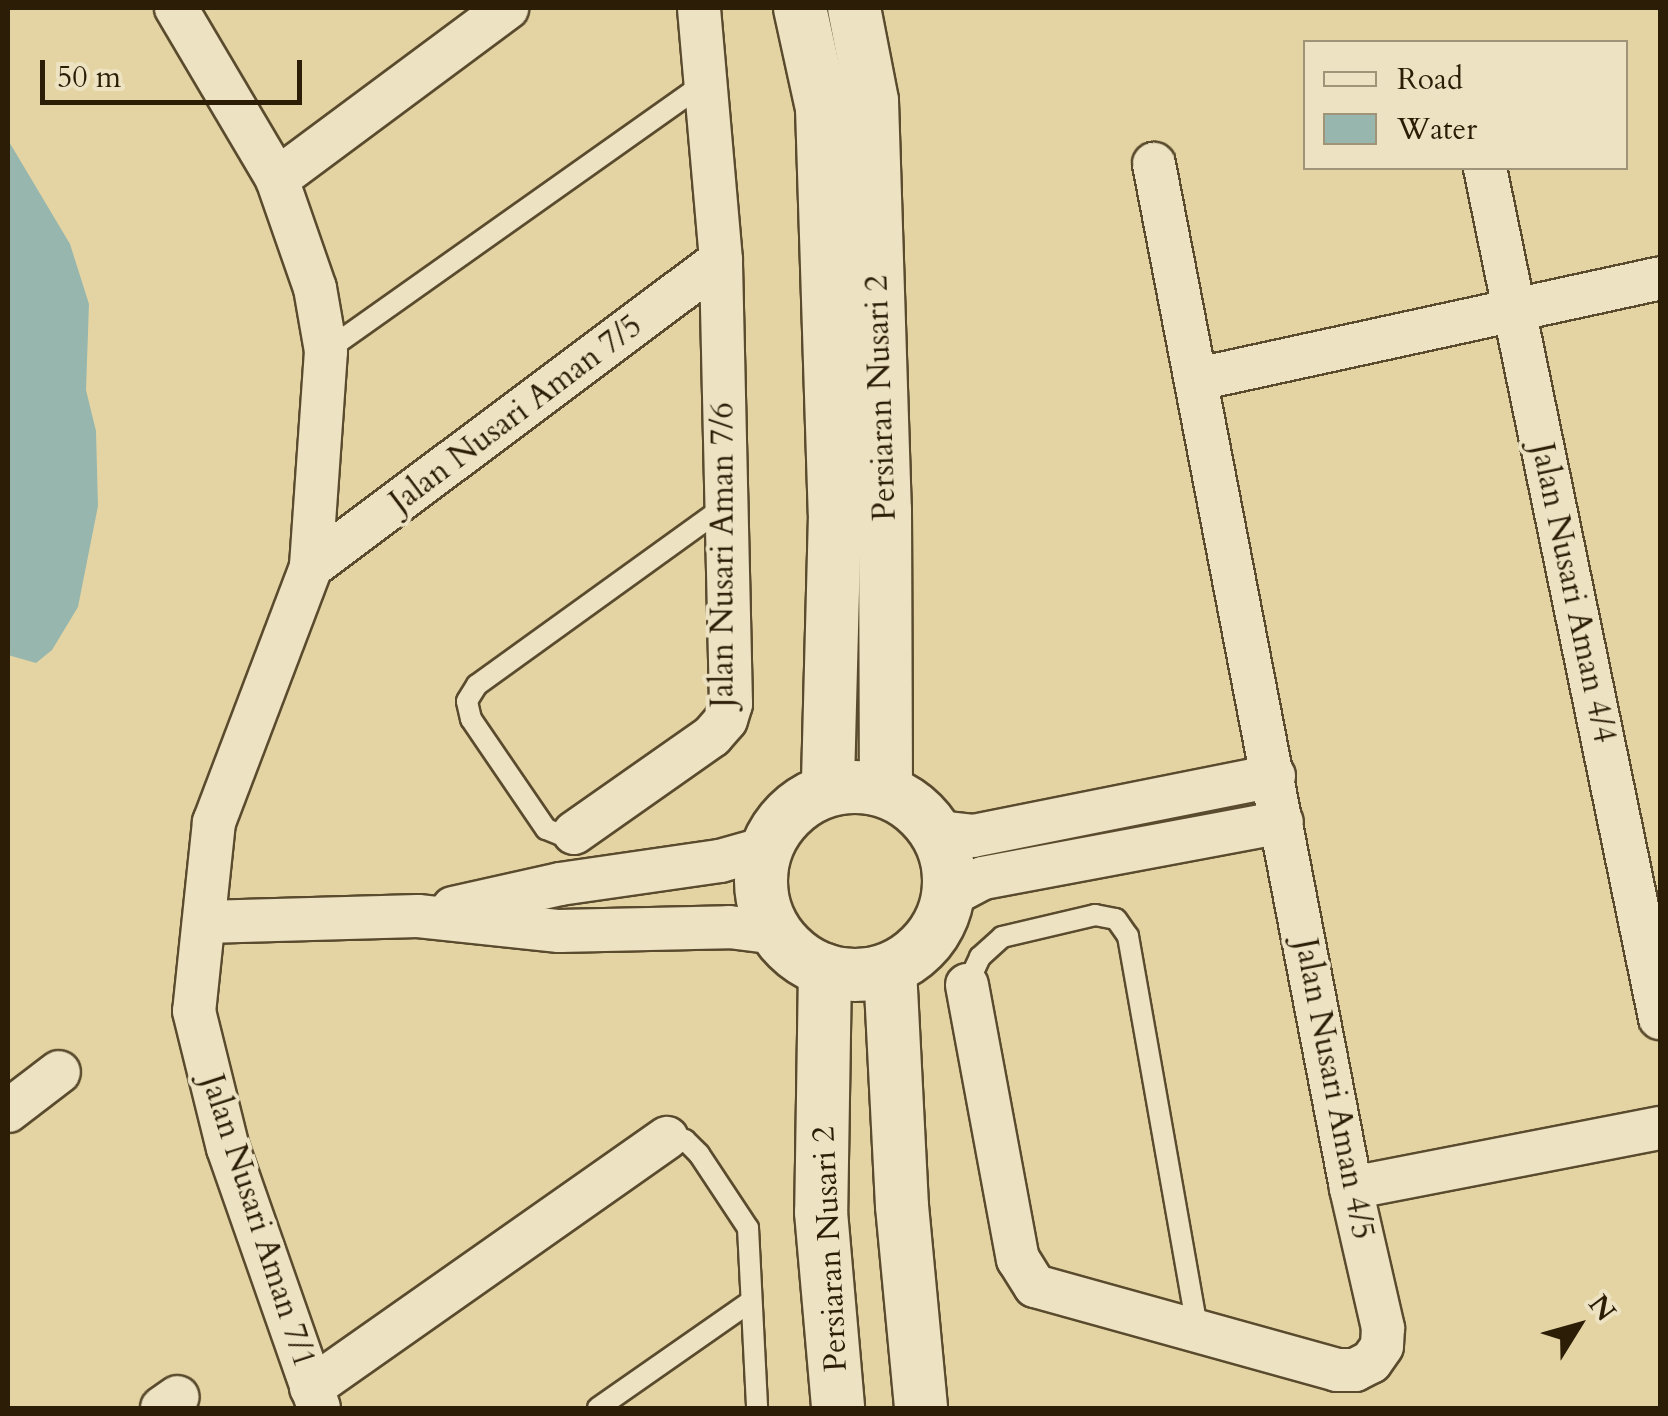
<!DOCTYPE html>
<style>
body{margin:0}
#map{position:relative;width:1668px;height:1416px;overflow:hidden;background:#e4d4a3;font-family:Cardo,serif}
div>[style]{position:absolute}
[style*='--x']{left:calc(var(--x)*1px);top:calc(var(--y)*1px);width:calc(var(--w)*1px);rotate:calc(var(--a)*1deg)}
.water>*{inset:0;background:#97b7ae}
.roads{filter:drop-shadow(2px 0 #5a4b2e) drop-shadow(-2px 0 #5a4b2e) drop-shadow(0 2px #5a4b2e) drop-shadow(0 -2px #5a4b2e)}
.service>*{height:20px;margin:-10px;padding:0 10px;transform-origin:10px;border-radius:10px;background:#ede3c3}
.minor>*{height:42px;margin:-21px;padding:0 21px;transform-origin:21px;border-radius:21px;background:#ede3c3}
.tertiary>*{height:52px;margin:-26px;padding:0 26px;transform-origin:26px;border-radius:26px;background:#ede3c3}
.tertiary>.ring{margin:-26px;padding:0;box-sizing:content-box;background:none;border:52px solid #ede3c3;border-radius:50%}
span{translate:-50% -50%;white-space:nowrap;text-align:center;line-height:1.15;-webkit-text-stroke:8px #ede3c3;paint-order:stroke}
.street-label{font-size:32px;color:#2c1d07}
.frame{position:absolute;inset:0;border:10px solid #2c1d07;pointer-events:none}
.legend{position:absolute;left:1303px;top:40px;width:325px;height:130px;box-sizing:border-box;background:#ede3c3;border:2px solid #a09478;margin:0;padding:12px 18px;list-style:none;font-size:30px;color:#2c1d07}
.legend li{display:flex;align-items:center;gap:20px;height:50px}
.legend b{width:50px;border:2px solid #a09478}
.north{position:absolute;left:1528px;top:1276px;width:100px;height:100px;-webkit-text-stroke:8px #ede3c3;paint-order:stroke;rotate:53deg;font-size:28px;font-weight:700;line-height:40px;text-align:center;color:#2c1d07}
.north::after{content:'';display:block;margin:auto;width:35px;height:45px;background:#2c1d07;clip-path:polygon(50% 0,100% 100%,50% 72%,0 100%)}
.scale{position:absolute;left:40px;top:60px;width:262px;height:45px;box-sizing:border-box;border:5px solid #2c1d07;border-top:0;padding-left:12px;font-size:30px;line-height:35px;white-space:nowrap;color:#2c1d07;-webkit-text-stroke:8px #ede3c3;paint-order:stroke}
</style>
<div id="map">
<div class="water">
<i style="clip-path:polygon(8px 140px,70px 244px,89px 304px,86px 390px,96px 431px,98px 506px,78px 607px,52px 650px,36px 663px,8px 655px)"></i>
</div>
<div class="roads">
<div class="service">
<i style="--x:326;--y:351;--w:463;--a:-35.3"></i>
<i style="--x:574;--y:833;--w:13;--a:171"></i>
<i style="--x:561;--y:835;--w:16;--a:-158"></i>
<i style="--x:546;--y:829;--w:133;--a:-124.3"></i>
<i style="--x:471;--y:719;--w:18;--a:-103"></i>
<i style="--x:467;--y:701;--w:19;--a:-58"></i>
<i style="--x:477;--y:685;--w:304;--a:-35.8"></i>
<i style="--x:967;--y:985;--w:31;--a:-65"></i>
<i style="--x:980;--y:957;--w:30;--a:-42"></i>
<i style="--x:1002;--y:937;--w:96;--a:-13.3"></i>
<i style="--x:1095;--y:915;--w:21;--a:11"></i>
<i style="--x:1116;--y:919;--w:21;--a:55"></i>
<i style="--x:1128;--y:936;--w:403;--a:80"></i>
<i style="--x:667;--y:1138;--w:18;--a:6"></i>
<i style="--x:685;--y:1140;--w:20;--a:45"></i>
<i style="--x:699;--y:1154;--w:89;--a:56.5"></i>
<i style="--x:748;--y:1228;--w:180;--a:87.1"></i>
<i style="--x:598;--y:1408;--w:185;--a:-34.9"></i>
</div>
<div class="minor">
<i style="--x:176;--y:8;--w:199;--a:59.4"></i>
<i style="--x:277;--y:179;--w:115;--a:70.8"></i>
<i style="--x:315;--y:288;--w:64;--a:80.1"></i>
<i style="--x:326;--y:351;--w:217;--a:94"></i>
<i style="--x:311;--y:567;--w:273;--a:110.8"></i>
<i style="--x:214;--y:822;--w:190;--a:96"></i>
<i style="--x:194;--y:1011;--w:141;--a:76.1"></i>
<i style="--x:228;--y:1148;--w:275;--a:70.7"></i>
<i style="--x:1485;--y:168;--w:868;--a:78.37"></i>
<i style="--x:277;--y:179;--w:287;--a:-36.6"></i>
<i style="--x:1198;--y:379;--w:473;--a:-12.3"></i>
<i style="--x:311;--y:567;--w:512;--a:-36.83"></i>
<i style="--x:937;--y:832;--w:36;--a:6"></i>
<i style="--x:973;--y:836;--w:307;--a:-11.3"></i>
<i style="--x:574;--y:833;--w:169;--a:-35.1"></i>
<i style="--x:712;--y:736;--w:21;--a:-49"></i>
<i style="--x:726;--y:720;--w:17;--a:-73"></i>
<i style="--x:731;--y:704;--w:444;--a:-91.3"></i>
<i style="--x:721;--y:260;--w:253;--a:-95"></i>
<i style="--x:949;--y:896;--w:38;--a:-28"></i>
<i style="--x:983;--y:878;--w:304;--a:-10.6"></i>
<i style="--x:453;--y:908;--w:110;--a:-12.6"></i>
<i style="--x:560;--y:884;--w:162;--a:-8.2"></i>
<i style="--x:720;--y:861;--w:48;--a:-15.8"></i>
<i style="--x:205;--y:922;--w:213;--a:-1.6"></i>
<i style="--x:418;--y:916;--w:142;--a:6.1"></i>
<i style="--x:559;--y:931;--w:170;--a:-1.3"></i>
<i style="--x:729;--y:927;--w:48;--a:7.1"></i>
<i style="--x:967;--y:985;--w:279;--a:79.5"></i>
<i style="--x:1018;--y:1259;--w:32;--a:58"></i>
<i style="--x:1035;--y:1286;--w:313;--a:15.5"></i>
<i style="--x:1337;--y:1370;--w:18;--a:0"></i>
<i style="--x:1355;--y:1370;--w:18;--a:-27"></i>
<i style="--x:1371;--y:1362;--w:19;--a:-55"></i>
<i style="--x:1382;--y:1346;--w:18;--a:-87"></i>
<i style="--x:1383;--y:1328;--w:144;--a:-102.9"></i>
<i style="--x:1351;--y:1188;--w:1043;--a:-100.89"></i>
<i style="--x:8;--y:1111;--w:64;--a:-37.4"></i>
<i style="--x:1351;--y:1188;--w:315;--a:-11"></i>
<i style="--x:311;--y:1388;--w:435;--a:-35.1"></i>
<i style="--x:162;--y:1408;--w:19;--a:-35"></i>
</div>
<div class="tertiary">
<i style="--x:800;--y:8;--w:102;--a:77.6"></i>
<i style="--x:822;--y:108;--w:406;--a:88.2"></i>
<i style="--x:835;--y:514;--w:276;--a:91.5"></i>
<i style="--x:854;--y:8;--w:95;--a:79"></i>
<i style="--x:872;--y:101;--w:409;--a:88.2"></i>
<i style="--x:885;--y:510;--w:281;--a:89.8"></i>
<i class="ring" style="left:761px;top:787px;width:136px;height:136px"></i>
<i style="--x:890;--y:969;--w:237;--a:87.1"></i>
<i style="--x:902;--y:1206;--w:203;--a:84.6"></i>
<i style="--x:825;--y:970;--w:242;--a:90.9"></i>
<i style="--x:821;--y:1212;--w:197;--a:85"></i>
</div>
</div>
<div class="street-label">
<span style="left:881px;top:398px;rotate:-92deg">Persiaran Nusari 2</span>
<span style="left:516px;top:414px;rotate:-37deg">Jalan Nusari Aman 7/5</span>
<span style="left:723px;top:555px;rotate:-90deg">Jalan Nusari Aman 7/6</span>
<span style="left:1573px;top:593px;rotate:78deg">Jalan Nusari Aman 4/4</span>
<span style="left:1334px;top:1089px;rotate:79deg">Jalan Nusari Aman 4/5</span>
<span style="left:258px;top:1221px;rotate:72deg">Jalan Nusari Aman 7/1</span>
<span style="left:830px;top:1249px;rotate:-93deg">Persiaran Nusari 2</span>
</div>
<div class="frame"></div>
<ul class="legend">
<li><b style="height:12px;background:#ede3c3"></b>Road</li>
<li><b style="height:28px;background:#97b7ae"></b>Water</li>
</ul>
<div class="north">N</div>
<div class="scale">50 m</div>
</div>
